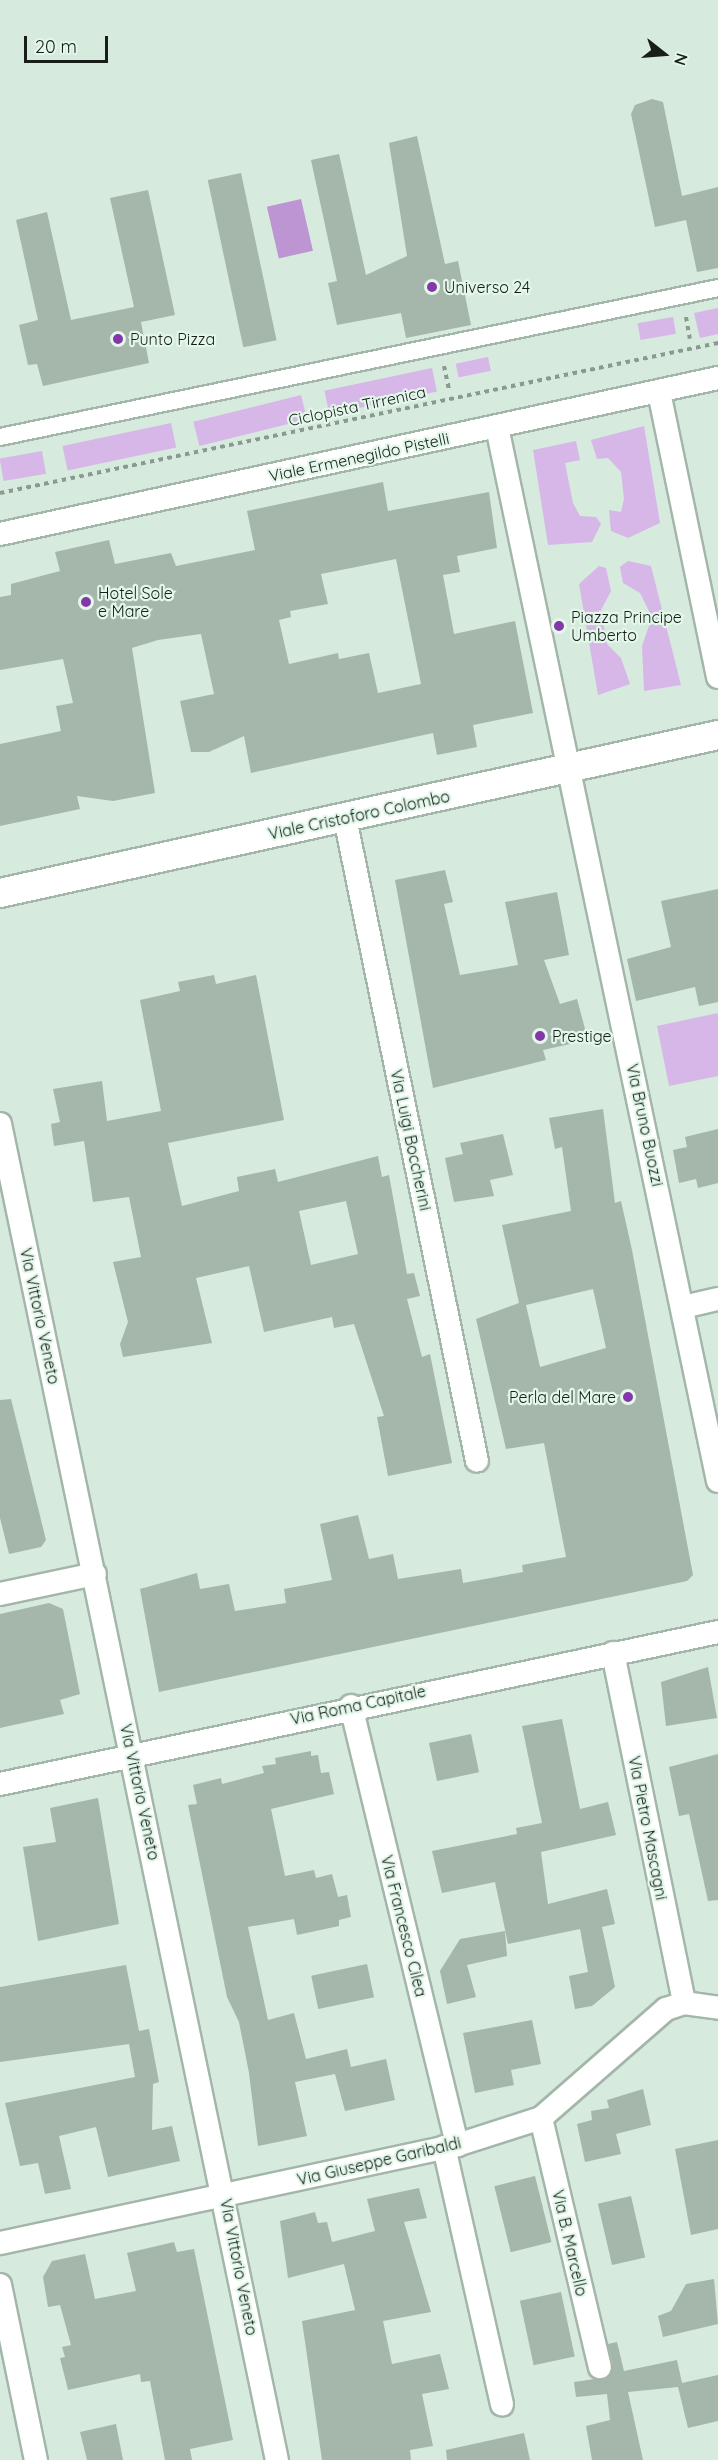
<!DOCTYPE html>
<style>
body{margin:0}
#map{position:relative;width:718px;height:2460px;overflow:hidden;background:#d6eadd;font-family:Quicksand,sans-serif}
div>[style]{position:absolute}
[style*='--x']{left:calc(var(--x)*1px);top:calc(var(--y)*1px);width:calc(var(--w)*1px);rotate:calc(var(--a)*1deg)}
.green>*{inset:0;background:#d6b7e8;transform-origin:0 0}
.water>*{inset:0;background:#bc95d2;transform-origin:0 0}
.building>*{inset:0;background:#a4b7aa;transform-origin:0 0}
.path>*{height:4px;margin-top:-2px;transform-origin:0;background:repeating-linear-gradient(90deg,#8b9a90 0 4.5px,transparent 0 9px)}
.roads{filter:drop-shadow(2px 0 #a3b6aa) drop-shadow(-2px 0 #a3b6aa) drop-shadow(0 2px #a3b6aa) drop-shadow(0 -2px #a3b6aa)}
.pedestrian>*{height:16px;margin:-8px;padding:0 8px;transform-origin:8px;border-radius:8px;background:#fff}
.minor>*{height:22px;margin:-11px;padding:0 11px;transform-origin:11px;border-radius:11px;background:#fff}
.tertiary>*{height:28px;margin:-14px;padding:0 14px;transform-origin:14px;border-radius:14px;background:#fff}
.dots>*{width:16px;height:16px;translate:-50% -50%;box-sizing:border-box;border:3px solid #e3f7ea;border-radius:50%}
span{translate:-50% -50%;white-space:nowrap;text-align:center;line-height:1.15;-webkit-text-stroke:4.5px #e3f7ea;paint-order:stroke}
.poi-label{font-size:16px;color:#181f1a}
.left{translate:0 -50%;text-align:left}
.right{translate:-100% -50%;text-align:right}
.street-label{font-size:16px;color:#181f1a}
.north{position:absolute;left:634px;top:24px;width:60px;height:60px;-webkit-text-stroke:4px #e3f7ea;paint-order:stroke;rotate:107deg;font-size:16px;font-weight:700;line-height:24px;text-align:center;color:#181f1a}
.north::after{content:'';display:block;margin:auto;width:21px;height:27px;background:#181f1a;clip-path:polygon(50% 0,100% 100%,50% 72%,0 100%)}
.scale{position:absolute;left:24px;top:36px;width:84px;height:27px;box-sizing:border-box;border:3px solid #181f1a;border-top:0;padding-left:8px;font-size:18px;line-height:21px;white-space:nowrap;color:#181f1a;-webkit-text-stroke:4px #e3f7ea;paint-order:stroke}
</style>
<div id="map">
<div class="green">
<i style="clip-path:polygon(718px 308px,718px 334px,700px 338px,694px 313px)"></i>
<i style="left:673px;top:317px;width:17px;height:36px;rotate:80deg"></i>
<i style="left:488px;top:357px;width:14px;height:33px;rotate:78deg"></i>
<i style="left:432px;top:368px;width:24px;height:110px;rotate:78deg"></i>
<i style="left:301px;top:395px;width:25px;height:111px;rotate:76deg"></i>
<i style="left:171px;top:423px;width:25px;height:111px;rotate:78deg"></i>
<i style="clip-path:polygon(644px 426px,660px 523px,628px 538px,611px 531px,609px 510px,621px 512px,624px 499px,621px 472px,608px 458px,597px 459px,591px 440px)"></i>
<i style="clip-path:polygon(576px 441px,580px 460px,565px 463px,573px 503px,580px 516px,596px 517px,601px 524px,592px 542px,548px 545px,533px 450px)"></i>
<i style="left:42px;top:451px;width:23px;height:43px;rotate:80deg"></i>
<i style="clip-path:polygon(628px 561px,651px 566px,681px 685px,644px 691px,642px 646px,652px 617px,640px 593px,623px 583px,620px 567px)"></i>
<i style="clip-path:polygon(599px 566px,606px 568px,611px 591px,601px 610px,607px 644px,621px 658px,630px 684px,598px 695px,579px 584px)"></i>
<i style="clip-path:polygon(718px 1013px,718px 1076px,669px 1086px,657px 1026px)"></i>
</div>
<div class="water">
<i style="left:301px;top:199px;width:53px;height:35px;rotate:77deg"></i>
</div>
<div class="building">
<i style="clip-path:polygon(652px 99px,663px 102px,682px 196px,718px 187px,718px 268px,697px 272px,686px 220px,655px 227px,631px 114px,635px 105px)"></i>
<i style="clip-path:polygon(417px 136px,445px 264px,458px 261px,471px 325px,406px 338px,401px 313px,337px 325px,328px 283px,337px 281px,311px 160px,339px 154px,366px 275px,407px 256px,389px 143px)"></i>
<i style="left:241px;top:173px;width:171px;height:34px;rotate:78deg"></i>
<i style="clip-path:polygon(148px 190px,175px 315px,141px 322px,149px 363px,43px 386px,37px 364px,28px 365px,19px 325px,38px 320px,16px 220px,47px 212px,71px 320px,134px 307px,110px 198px)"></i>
<i style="clip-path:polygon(evenodd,383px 482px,388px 511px,489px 492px,497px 548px,457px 556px,460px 572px,443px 575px,454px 634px,515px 621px,533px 713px,473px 725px,477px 747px,437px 755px,433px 733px,251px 773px,244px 736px,209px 752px,191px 752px,180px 701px,214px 694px,201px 634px,158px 640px,132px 648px,155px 793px,113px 801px,77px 796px,80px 809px,0 826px,0 744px,61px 731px,56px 706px,73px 703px,63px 659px,0 670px,0 597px,11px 595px,11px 584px,60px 571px,55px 552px,109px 540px,115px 564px,171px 553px,176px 566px,255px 550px,247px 511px,383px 482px,396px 559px,421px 684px,378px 693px,369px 653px,339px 659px,338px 653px,289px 664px,279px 620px,291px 617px,290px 611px,328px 604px,321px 574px,396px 559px)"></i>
<i style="clip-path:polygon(445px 870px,453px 902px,444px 904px,460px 975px,518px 965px,505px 902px,557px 892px,569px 955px,544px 960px,560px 1004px,577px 999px,588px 1040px,543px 1050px,546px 1060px,433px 1088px,395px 880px)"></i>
<i style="clip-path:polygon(718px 889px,718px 1002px,699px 1006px,695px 987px,636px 1001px,627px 959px,671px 947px,661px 901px)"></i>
<i style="clip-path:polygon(evenodd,214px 975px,216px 984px,256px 975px,284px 1120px,168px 1143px,182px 1206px,239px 1191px,237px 1177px,275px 1169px,278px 1182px,378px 1156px,382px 1177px,389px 1175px,407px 1274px,414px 1273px,420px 1296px,407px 1299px,422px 1357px,430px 1354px,452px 1463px,388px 1476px,377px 1417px,384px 1416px,354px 1324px,334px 1328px,332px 1317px,264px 1332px,249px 1266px,196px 1278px,212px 1343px,123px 1357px,120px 1344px,128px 1322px,113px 1262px,141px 1257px,129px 1197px,93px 1202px,84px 1141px,54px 1146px,51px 1124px,60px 1122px,53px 1089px,102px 1081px,107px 1121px,161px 1111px,140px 1000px,180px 991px,178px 982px,214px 975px,346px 1201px,358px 1254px,311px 1265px,299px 1211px,346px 1201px)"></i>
<i style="clip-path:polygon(evenodd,603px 1109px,615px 1203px,621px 1201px,632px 1250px,693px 1575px,687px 1581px,159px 1692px,140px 1589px,197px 1573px,200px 1589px,229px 1584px,235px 1611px,286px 1603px,284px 1589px,332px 1580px,320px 1524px,358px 1515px,369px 1559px,393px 1554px,398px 1579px,461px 1569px,463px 1583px,523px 1572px,522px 1565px,566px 1557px,544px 1443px,506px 1449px,476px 1319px,519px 1303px,502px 1225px,571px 1211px,562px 1147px,555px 1149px,549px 1118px,603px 1109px,593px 1289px,606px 1348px,540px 1367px,526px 1305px,593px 1289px)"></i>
<i style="clip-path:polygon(718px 1129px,718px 1183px,698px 1188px,696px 1179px,679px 1183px,673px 1150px,687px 1147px,685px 1137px)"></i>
<i style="clip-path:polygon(503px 1134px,513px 1175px,490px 1180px,494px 1196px,454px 1202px,445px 1158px,463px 1154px,460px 1143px)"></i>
<i style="clip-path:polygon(11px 1399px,46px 1540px,41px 1547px,9px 1554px,0 1518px,0 1400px)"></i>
<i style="clip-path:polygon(49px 1603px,63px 1609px,80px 1694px,60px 1700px,64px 1714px,0 1728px,0 1614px)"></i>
<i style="clip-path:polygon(708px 1667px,717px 1718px,666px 1726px,661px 1682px)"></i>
<i style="clip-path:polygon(562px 1719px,580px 1809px,608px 1802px,616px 1835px,541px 1852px,548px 1904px,607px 1889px,615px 1924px,602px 1927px,615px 1987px,592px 2006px,575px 2009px,569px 1976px,588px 1972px,580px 1929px,508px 1944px,495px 1882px,442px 1893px,432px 1851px,517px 1834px,516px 1828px,542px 1823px,522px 1726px)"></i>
<i style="left:471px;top:1734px;width:39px;height:43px;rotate:78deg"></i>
<i style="clip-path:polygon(311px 1751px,311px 1756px,318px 1755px,321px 1773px,329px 1772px,334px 1794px,271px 1809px,285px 1876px,314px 1870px,316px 1878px,332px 1874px,338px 1897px,347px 1895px,351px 1917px,339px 1920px,339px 1926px,297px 1935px,294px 1919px,248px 1927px,268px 2020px,294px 2013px,306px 2059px,347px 2049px,351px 2067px,386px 2059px,395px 2100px,345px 2111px,335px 2074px,295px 2082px,307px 2136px,258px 2146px,249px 2073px,239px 2022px,227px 1997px,188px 1805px,197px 1804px,193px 1785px,221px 1778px,222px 1784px,264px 1773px,262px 1766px,276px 1764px,275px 1758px)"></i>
<i style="clip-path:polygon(718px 1754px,718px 1900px,708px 1901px,689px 1814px,679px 1816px,669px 1767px)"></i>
<i style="clip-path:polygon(98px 1798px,119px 1924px,38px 1941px,23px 1847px,56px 1842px,50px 1808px)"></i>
<i style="clip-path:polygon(505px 1931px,507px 1956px,467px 1965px,476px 1997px,447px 2004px,440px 1971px,460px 1939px)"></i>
<i style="left:367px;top:1964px;width:34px;height:57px;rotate:78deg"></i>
<i style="clip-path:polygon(126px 1965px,139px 2031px,149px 2029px,159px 2082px,153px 2084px,152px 2130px,172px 2126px,180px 2161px,108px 2177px,96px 2127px,59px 2136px,71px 2189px,45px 2194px,38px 2163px,20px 2166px,5px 2103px,135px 2077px,129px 2044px,0 2062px,0 1987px)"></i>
<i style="clip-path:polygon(532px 2020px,541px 2064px,511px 2070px,514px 2085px,475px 2093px,463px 2033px)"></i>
<i style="clip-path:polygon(643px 2089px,651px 2125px,616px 2134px,621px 2154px,585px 2162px,577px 2124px,592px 2120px,591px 2111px,609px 2108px,607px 2100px)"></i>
<i style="clip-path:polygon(718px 2140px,718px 2229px,691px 2235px,675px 2149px)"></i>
<i style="left:535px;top:2176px;width:68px;height:42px;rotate:76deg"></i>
<i style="clip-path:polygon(419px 2188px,427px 2218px,404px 2222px,431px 2312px,383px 2321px,392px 2364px,440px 2354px,449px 2389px,422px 2394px,433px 2446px,410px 2450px,411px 2460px,322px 2460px,302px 2321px,355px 2310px,344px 2264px,288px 2278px,280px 2221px,315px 2212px,318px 2223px,327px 2222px,332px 2242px,375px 2231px,367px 2199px)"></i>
<i style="left:631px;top:2196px;width:63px;height:34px;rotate:77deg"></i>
<i style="clip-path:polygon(174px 2242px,177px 2252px,194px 2249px,233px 2440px,190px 2449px,192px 2460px,165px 2460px,150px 2381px,141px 2382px,140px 2374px,68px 2390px,60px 2358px,65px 2357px,62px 2347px,71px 2345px,60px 2305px,48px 2307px,43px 2277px,52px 2261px,85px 2254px,95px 2299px,136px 2291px,127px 2253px)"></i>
<i style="clip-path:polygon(714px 2279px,718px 2324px,663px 2337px,658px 2316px,671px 2311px,686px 2284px)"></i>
<i style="left:561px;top:2292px;width:66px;height:42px;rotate:78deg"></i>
<i style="clip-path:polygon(617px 2342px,624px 2371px,677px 2360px,682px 2383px,718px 2375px,718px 2421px,688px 2428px,678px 2387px,628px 2392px,643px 2460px,592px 2460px,586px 2426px,610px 2420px,607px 2394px,576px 2397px,574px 2382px,609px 2377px,613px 2364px,608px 2344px)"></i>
<i style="clip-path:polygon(116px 2424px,123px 2460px,87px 2460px,80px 2432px)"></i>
<i style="clip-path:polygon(524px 2433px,530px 2460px,447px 2460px,446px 2450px)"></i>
</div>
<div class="path">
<i style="--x:686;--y:317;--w:22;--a:80"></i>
<i style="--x:444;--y:366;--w:24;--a:78"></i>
<i style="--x:0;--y:493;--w:734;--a:-11.8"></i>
</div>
<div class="roads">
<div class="pedestrian">
<i style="--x:0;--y:437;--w:733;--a:-11.72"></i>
</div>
<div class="minor">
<i style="--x:659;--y:392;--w:291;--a:78.3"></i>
<i style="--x:497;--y:427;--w:1077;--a:78.16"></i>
<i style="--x:0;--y:534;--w:735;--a:-12.26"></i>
<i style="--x:345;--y:818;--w:656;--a:78.4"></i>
<i style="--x:0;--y:1124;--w:1364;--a:78.29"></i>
<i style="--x:683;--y:1307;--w:36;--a:-13"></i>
<i style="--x:0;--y:1594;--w:97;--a:-11.9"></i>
<i style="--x:613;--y:1653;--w:357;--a:78.5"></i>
<i style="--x:351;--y:1706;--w:452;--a:76.4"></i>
<i style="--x:0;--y:1784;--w:734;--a:-11.95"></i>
<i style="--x:541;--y:2118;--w:256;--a:76.7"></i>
<i style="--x:444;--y:2147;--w:264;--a:77.3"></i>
<i style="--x:0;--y:2243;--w:467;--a:-12.1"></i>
<i style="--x:457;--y:2145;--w:88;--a:-17.8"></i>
<i style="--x:541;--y:2118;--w:166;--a:-41.1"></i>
<i style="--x:666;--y:2009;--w:19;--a:-18"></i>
<i style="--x:684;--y:2003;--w:34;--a:8"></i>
<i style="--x:0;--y:2285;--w:179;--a:78.4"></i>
</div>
<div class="tertiary">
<i style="--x:0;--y:893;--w:735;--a:-12.41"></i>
</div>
</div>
<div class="dots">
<i style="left:432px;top:287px;background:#8437a8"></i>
<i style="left:118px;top:339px;background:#8437a8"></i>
<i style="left:86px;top:602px;background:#8437a8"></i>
<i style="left:559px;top:626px;background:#8437a8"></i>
<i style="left:540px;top:1036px;background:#8437a8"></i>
<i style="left:628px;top:1397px;background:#8437a8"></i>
</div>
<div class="poi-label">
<span class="left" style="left:444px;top:287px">Universo 24</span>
<span class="left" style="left:130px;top:339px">Punto Pizza</span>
<span class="left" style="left:98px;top:602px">Hotel Sole<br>e Mare</span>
<span class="left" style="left:571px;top:626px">Piazza Principe<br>Umberto</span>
<span class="left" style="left:552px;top:1036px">Prestige</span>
<span class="right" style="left:616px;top:1397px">Perla del Mare</span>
</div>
<div class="street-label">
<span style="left:357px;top:406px;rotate:-12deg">Ciclopista Tirrenica</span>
<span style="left:359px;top:457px;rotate:-12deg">Viale Ermenegildo Pistelli</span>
<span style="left:359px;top:815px;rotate:-12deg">Viale Cristoforo Colombo</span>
<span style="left:645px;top:1125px;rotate:78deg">Via Bruno Buozzi</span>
<span style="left:411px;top:1140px;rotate:78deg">Via Luigi Boccherini</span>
<span style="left:40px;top:1316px;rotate:78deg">Via Vittorio Veneto</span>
<span style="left:358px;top:1705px;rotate:-12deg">Via Roma Capitale</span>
<span style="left:140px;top:1792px;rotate:78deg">Via Vittorio Veneto</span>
<span style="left:648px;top:1828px;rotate:79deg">Via Pietro Mascagni</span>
<span style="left:404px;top:1926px;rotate:76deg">Via Francesco Cilea</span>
<span style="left:379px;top:2161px;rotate:-13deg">Via Giuseppe Garibaldi</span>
<span style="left:570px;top:2243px;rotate:77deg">Via B. Marcello</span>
<span style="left:239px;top:2267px;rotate:79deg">Via Vittorio Veneto</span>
</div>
<div class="north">N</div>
<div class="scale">20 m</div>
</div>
